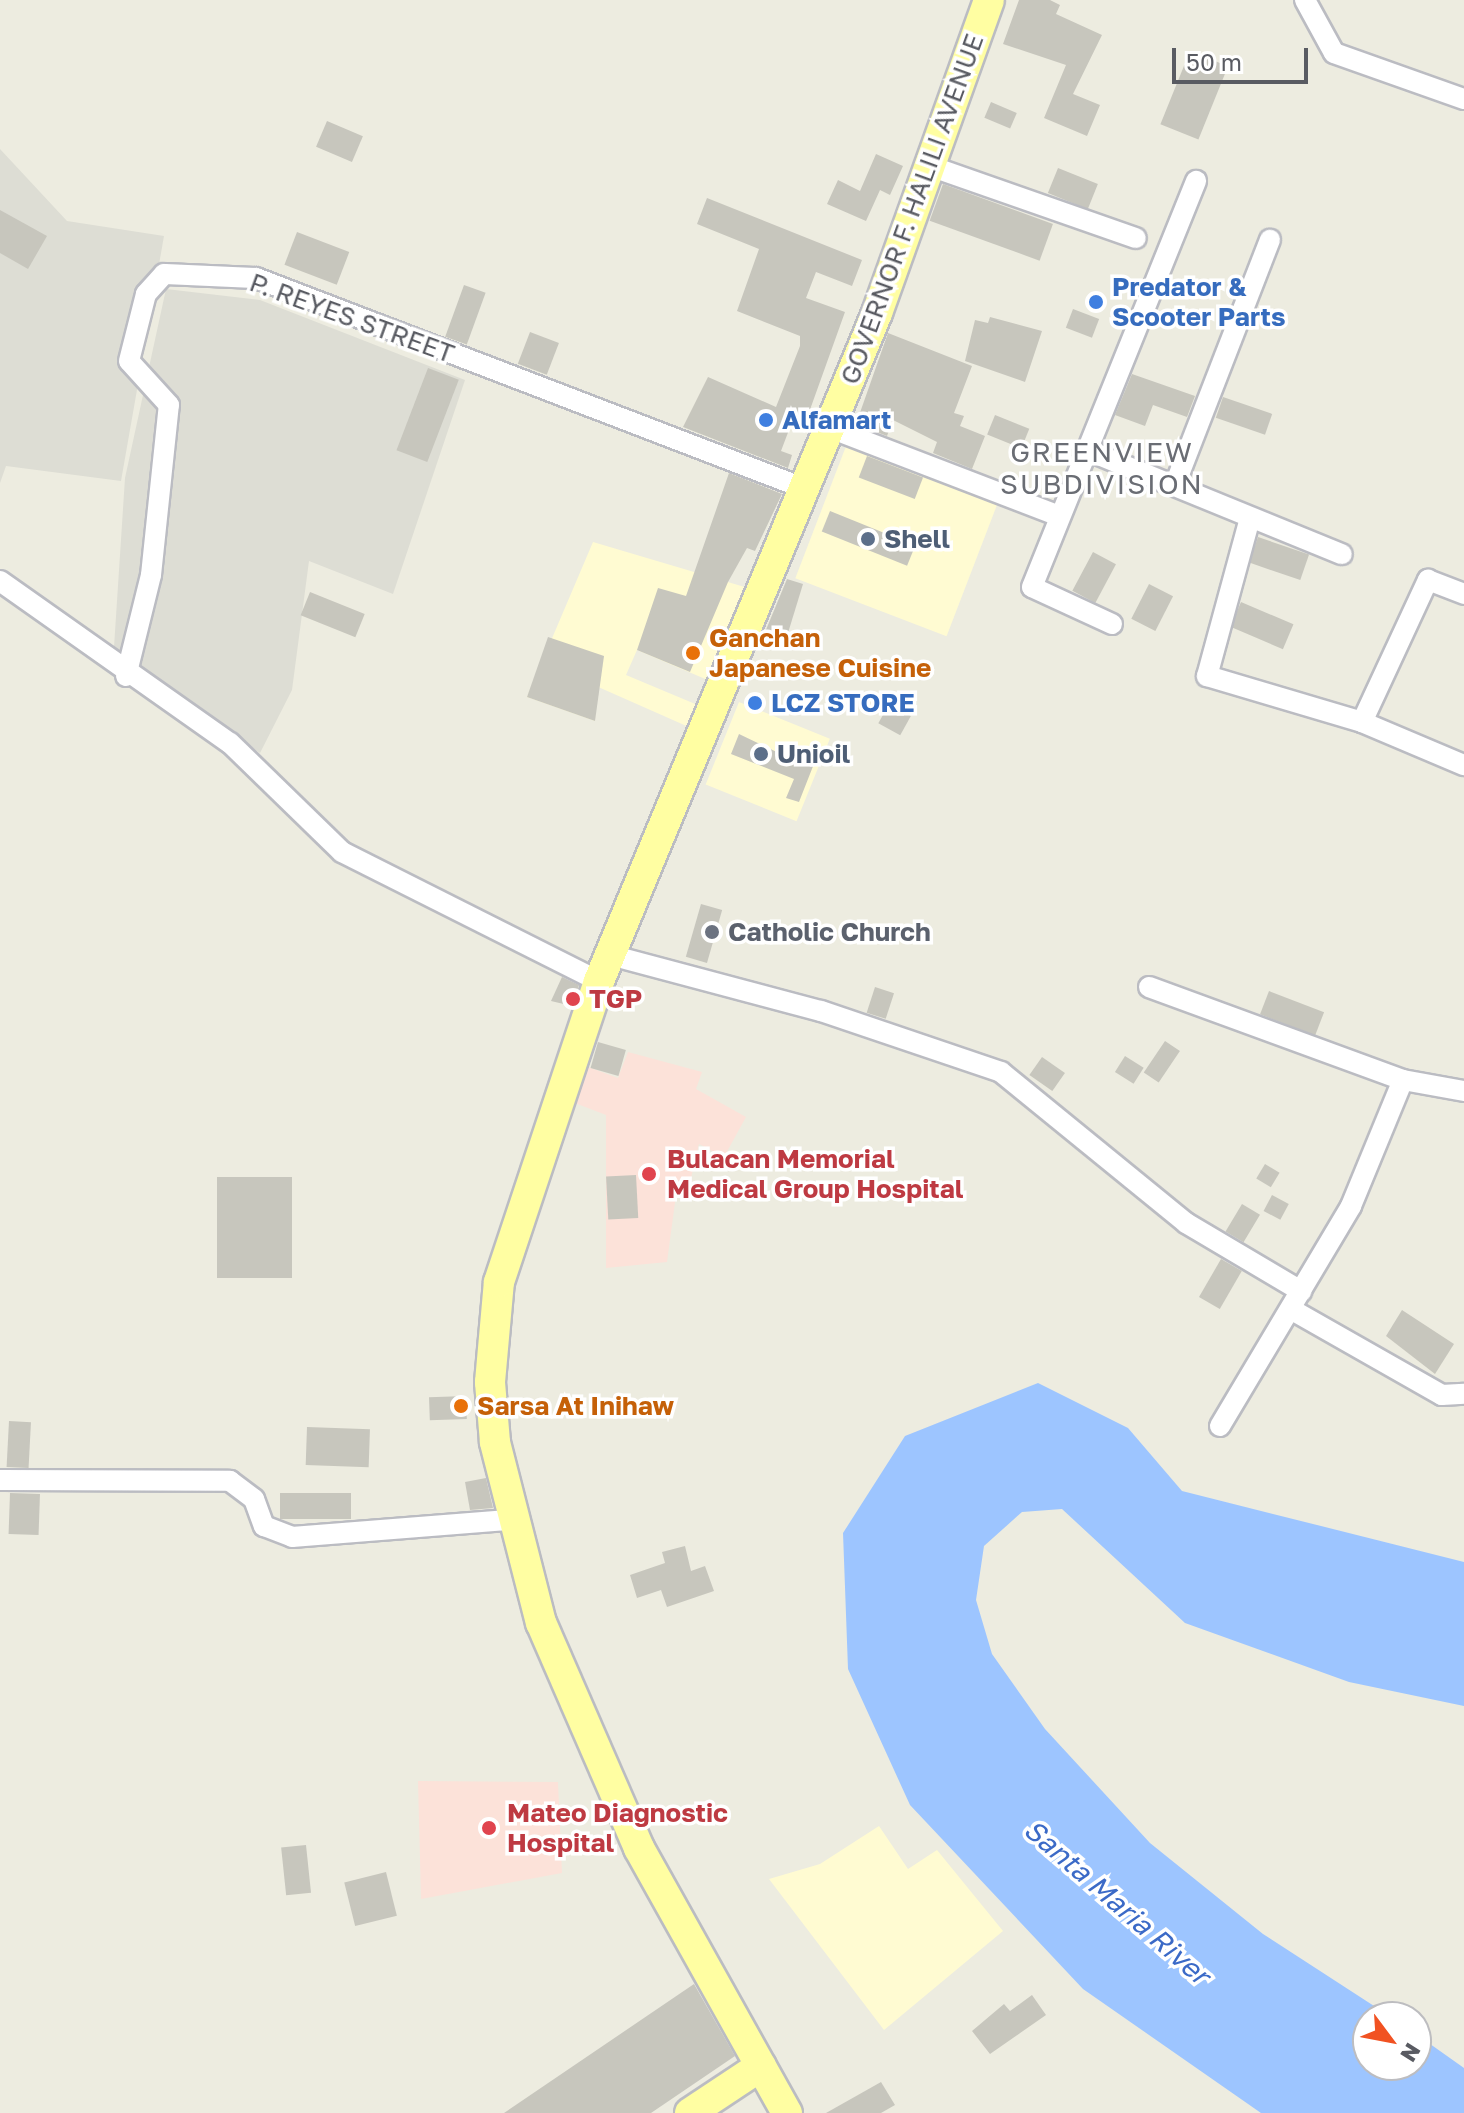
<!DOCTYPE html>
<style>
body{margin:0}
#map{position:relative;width:1464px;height:2113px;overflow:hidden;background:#edece0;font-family:"Golos Text",sans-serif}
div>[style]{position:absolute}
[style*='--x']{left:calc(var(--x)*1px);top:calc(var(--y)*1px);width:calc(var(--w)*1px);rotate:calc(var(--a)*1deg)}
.commercial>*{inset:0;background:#fffbd2;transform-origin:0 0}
.industrial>*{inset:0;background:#ddddd4}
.medical>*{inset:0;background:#fce2d9}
.water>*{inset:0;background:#9dc5ff}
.building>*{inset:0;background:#c7c6bd;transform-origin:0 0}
.roads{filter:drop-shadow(2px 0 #bbbcc2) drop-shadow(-2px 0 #bbbcc2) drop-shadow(0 2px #bbbcc2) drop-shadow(0 -2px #bbbcc2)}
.street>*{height:20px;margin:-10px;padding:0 10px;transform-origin:10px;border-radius:10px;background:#fff}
.primary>*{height:30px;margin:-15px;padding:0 15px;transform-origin:15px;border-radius:15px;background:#fffea2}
.dots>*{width:22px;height:22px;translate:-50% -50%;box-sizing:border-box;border:4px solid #fff;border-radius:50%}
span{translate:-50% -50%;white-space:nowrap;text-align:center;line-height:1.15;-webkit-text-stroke:7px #fff;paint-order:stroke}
.street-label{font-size:26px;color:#595b62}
.shop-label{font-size:26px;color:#366cbe;font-weight:700}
.left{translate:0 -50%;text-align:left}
.service-label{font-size:26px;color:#4e5e75;font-weight:700}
.food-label{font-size:26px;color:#c56008;font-weight:700}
.worship-label{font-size:26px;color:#5b616d;font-weight:700}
.health-label{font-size:26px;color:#be3a42;font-weight:700}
.neighbourhood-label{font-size:28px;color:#6a6d74;letter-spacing:2px}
.water-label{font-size:28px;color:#3b6ac7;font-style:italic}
.north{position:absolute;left:1352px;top:2001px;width:80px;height:80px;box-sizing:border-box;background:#fff;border:2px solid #bdbdc0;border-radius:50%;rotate:122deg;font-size:22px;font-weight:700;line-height:32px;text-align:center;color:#595b62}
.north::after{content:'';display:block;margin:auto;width:28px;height:36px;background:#f15222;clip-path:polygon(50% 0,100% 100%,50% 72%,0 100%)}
.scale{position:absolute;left:1172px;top:48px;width:136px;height:36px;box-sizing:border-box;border:4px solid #595b62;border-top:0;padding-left:10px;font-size:24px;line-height:28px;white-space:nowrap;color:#595b62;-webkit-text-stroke:6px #fff;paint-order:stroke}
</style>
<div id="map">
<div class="commercial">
<i style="left:848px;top:441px;width:162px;height:147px;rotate:21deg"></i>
<i style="clip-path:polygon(593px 542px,748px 588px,710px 681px,637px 650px,626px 675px,700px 706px,691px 728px,596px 686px,595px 721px,527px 697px)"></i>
<i style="left:739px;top:702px;width:98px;height:89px;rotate:22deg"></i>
<i style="clip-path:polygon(879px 1826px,908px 1869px,937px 1850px,1003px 1931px,884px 2030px,769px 1879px,820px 1864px)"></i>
</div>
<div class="industrial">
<i style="clip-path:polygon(0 149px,67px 221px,164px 236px,121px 481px,6px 466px,0 483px)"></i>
<i style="clip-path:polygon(166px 289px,260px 300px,465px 380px,393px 594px,309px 561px,292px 690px,260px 753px,114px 647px,125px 478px)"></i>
</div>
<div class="medical">
<i style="clip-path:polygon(628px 1052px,702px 1072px,696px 1089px,746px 1117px,724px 1157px,699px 1144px,688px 1191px,676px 1195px,667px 1262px,606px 1268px,606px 1115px,567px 1100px,580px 1064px,618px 1078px)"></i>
<i style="clip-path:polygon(418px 1781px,558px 1782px,562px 1873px,421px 1899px)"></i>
</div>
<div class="water">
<i style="clip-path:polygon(1038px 1383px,1128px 1428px,1182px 1491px,1464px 1562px,1464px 1706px,1349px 1682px,1185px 1623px,1062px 1509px,1022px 1512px,984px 1546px,976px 1600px,992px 1654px,1045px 1729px,1150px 1843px,1263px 1934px,1391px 2017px,1368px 2017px,1368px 2065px,1416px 2065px,1416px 2034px,1464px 2068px,1464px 2113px,1261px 2113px,1083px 1989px,910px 1805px,848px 1669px,843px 1533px,905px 1436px)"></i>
</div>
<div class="building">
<i style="clip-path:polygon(1019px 0,1050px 0,1060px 5px,1056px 14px,1102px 35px,1073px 94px,1100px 105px,1087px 136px,1044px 118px,1066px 65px,1003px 44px)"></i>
<i style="left:1190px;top:51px;width:41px;height:79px;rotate:22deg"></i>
<i style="left:991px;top:102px;width:28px;height:17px;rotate:23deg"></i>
<i style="left:327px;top:121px;width:39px;height:28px;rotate:23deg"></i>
<i style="clip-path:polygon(876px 154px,903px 166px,890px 195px,880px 190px,866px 221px,827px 204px,838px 180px,860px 191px)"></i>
<i style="left:1058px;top:168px;width:43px;height:27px;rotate:22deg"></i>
<i style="left:943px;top:184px;width:117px;height:39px;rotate:20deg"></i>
<i style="clip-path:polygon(707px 198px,862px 260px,852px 286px,816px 272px,806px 298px,845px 312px,807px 418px,795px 414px,781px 451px,792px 455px,788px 468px,683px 427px,708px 377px,776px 407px,800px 346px,800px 336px,737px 311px,759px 249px,697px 224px)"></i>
<i style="clip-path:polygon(0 210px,47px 236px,28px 269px,0 253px)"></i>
<i style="left:297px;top:232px;width:56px;height:35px;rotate:21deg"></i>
<i style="left:464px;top:285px;width:23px;height:55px;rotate:20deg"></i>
<i style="left:1073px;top:309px;width:28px;height:20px;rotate:21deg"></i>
<i style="clip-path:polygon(990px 317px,1042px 331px,1025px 382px,965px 361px,975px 320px,988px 323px)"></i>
<i style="left:530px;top:332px;width:31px;height:34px;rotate:21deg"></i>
<i style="clip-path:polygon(888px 333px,972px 366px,954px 413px,964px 416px,960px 426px,985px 436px,972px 469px,933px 453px,937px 442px,893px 420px,887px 436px,856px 424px)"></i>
<i style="left:428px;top:368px;width:33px;height:88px;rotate:21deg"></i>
<i style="clip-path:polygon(1132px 374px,1195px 396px,1187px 417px,1153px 405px,1145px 426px,1115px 415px)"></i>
<i style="left:1223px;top:397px;width:52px;height:22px;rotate:19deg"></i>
<i style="left:995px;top:415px;width:37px;height:21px;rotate:22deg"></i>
<i style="left:867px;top:456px;width:60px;height:23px;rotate:21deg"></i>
<i style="clip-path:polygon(729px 473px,782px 494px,755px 551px,747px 548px,728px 582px,690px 672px,637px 650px,658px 588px,686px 596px)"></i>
<i style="left:830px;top:511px;width:92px;height:22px;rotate:22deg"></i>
<i style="left:1258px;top:537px;width:54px;height:27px;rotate:19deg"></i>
<i style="left:1093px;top:552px;width:26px;height:44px;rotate:28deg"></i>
<i style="clip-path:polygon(787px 579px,803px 584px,784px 646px,763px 637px)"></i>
<i style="left:1149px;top:584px;width:27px;height:39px;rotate:27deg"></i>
<i style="left:310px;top:592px;width:59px;height:25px;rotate:22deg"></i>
<i style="left:1241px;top:602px;width:57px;height:27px;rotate:23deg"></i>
<i style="clip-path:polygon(548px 637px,604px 656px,595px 721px,527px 697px)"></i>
<i style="left:889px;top:704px;width:25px;height:22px;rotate:29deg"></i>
<i style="clip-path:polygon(739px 734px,800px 763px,807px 747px,819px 751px,799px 802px,786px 798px,794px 779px,731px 754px)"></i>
<i style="left:701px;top:904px;width:22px;height:55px;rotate:16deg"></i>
<i style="clip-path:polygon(562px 977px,579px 985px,572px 1006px,551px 1001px)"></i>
<i style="left:875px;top:987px;width:20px;height:27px;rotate:18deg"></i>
<i style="left:1269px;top:991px;width:59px;height:25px;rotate:21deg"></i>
<i style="left:1165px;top:1041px;width:18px;height:38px;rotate:34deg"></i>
<i style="left:598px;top:1042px;width:29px;height:27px;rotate:16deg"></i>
<i style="left:1125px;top:1056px;width:22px;height:19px;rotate:32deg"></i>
<i style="left:1042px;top:1057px;width:28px;height:22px;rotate:35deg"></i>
<i style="left:1265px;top:1164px;width:17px;height:17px;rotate:31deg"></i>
<i style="left:636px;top:1175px;width:43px;height:30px;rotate:87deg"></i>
<i style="left:217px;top:1177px;width:75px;height:101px"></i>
<i style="left:1272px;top:1195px;width:19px;height:18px;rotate:28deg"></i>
<i style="left:1242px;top:1204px;width:21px;height:32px;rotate:31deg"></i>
<i style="left:1221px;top:1259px;width:24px;height:44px;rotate:30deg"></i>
<i style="clip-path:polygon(1402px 1310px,1454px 1344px,1435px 1374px,1386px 1336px)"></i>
<i style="left:466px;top:1396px;width:23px;height:37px;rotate:88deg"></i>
<i style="left:9px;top:1421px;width:22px;height:46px;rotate:3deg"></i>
<i style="left:307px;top:1427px;width:63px;height:38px;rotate:2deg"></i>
<i style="clip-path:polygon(486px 1478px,493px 1508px,470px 1510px,465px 1482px)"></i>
<i style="left:10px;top:1493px;width:30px;height:41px;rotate:2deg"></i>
<i style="left:351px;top:1493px;width:26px;height:71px;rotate:90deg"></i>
<i style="clip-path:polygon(685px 1546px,691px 1571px,705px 1566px,714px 1591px,667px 1607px,661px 1590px,637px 1598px,630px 1575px,665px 1563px,662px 1552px)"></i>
<i style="left:306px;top:1845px;width:48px;height:25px;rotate:84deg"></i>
<i style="left:386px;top:1872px;width:45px;height:43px;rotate:76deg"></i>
<i style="clip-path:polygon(694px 1984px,735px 2056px,651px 2113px,504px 2113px)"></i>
<i style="clip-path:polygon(1032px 1995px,1046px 2015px,990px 2054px,972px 2031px,1004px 2004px,1010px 2011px)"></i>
<i style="clip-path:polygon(881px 2082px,895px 2105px,881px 2113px,826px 2113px)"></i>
</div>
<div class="roads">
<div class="street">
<i style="--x:1305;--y:0;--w:60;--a:61.3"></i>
<i style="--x:1334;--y:53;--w:138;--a:19.5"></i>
<i style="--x:930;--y:166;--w:218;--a:19.3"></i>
<i style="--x:830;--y:428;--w:245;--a:21"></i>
<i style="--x:1089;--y:451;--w:273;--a:22.2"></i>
<i style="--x:1176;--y:482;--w:260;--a:-68.8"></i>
<i style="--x:1250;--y:518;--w:164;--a:105.2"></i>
<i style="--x:1207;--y:676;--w:162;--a:16.5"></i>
<i style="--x:1362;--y:722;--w:111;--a:22.9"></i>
<i style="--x:0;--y:581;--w:281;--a:35.2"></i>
<i style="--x:230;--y:743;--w:156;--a:44.2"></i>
<i style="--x:342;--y:852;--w:288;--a:26.7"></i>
<i style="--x:1112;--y:624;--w:88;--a:-155.2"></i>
<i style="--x:1032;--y:587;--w:438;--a:-68"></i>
<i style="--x:126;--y:676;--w:104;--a:-76.1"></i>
<i style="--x:151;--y:575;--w:171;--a:-84"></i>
<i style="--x:169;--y:405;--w:59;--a:-132.3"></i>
<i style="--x:129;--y:361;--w:69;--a:-75.8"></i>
<i style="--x:146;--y:294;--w:27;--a:-48"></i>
<i style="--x:164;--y:274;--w:92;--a:2.5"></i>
<i style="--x:256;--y:278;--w:589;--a:20.99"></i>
<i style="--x:1362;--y:722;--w:157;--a:-65.1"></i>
<i style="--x:1428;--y:580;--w:39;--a:21"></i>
<i style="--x:610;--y:955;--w:218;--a:14.9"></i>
<i style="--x:821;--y:1011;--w:190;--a:18.7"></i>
<i style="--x:1001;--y:1072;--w:239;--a:39.2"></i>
<i style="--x:1186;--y:1223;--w:134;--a:30.6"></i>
<i style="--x:1149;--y:987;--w:270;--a:20.1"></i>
<i style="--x:1403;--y:1080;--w:62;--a:10.2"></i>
<i style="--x:1294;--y:1311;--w:170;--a:29.6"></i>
<i style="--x:1442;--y:1395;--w:22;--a:-3"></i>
<i style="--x:1220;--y:1426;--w:256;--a:-59.2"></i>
<i style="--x:1351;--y:1206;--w:136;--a:-67.6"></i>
<i style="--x:0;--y:1480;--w:230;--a:0.2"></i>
<i style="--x:230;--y:1481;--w:30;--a:37"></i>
<i style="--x:254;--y:1499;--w:29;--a:70"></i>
<i style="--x:264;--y:1526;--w:30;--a:21"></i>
<i style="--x:292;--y:1537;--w:219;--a:-4.5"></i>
</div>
<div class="primary">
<i style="--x:690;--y:2113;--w:85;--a:-33.5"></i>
<i style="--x:787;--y:2113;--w:304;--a:-119.2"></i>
<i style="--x:639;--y:1848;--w:245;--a:-113.5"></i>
<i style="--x:541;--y:1623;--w:187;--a:-104.3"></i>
<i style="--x:495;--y:1442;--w:60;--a:-94.8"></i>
<i style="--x:490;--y:1382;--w:100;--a:-84.9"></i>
<i style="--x:499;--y:1282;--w:317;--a:-71.6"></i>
<i style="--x:599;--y:981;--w:724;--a:-67.4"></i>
<i style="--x:877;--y:313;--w:332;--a:-70.3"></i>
</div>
</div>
<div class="dots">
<i style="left:1096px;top:302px;background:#3f7fe0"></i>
<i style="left:766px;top:420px;background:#3f7fe0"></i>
<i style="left:868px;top:539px;background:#5c6f8a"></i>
<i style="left:693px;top:653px;background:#e8710a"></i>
<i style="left:755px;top:703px;background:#3f7fe0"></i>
<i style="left:761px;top:754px;background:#5c6f8a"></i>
<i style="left:712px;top:932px;background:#6b7280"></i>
<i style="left:573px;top:999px;background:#e0444e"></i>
<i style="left:649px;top:1174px;background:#e0444e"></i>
<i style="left:461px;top:1406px;background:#e8710a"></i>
<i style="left:489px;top:1828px;background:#e0444e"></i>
</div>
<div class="street-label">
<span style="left:912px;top:209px;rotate:-70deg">GOVERNOR F. HALILI AVENUE</span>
<span style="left:352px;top:318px;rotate:20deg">P. REYES STREET</span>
</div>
<div class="shop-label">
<span class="left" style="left:1112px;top:302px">Predator &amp;<br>Scooter Parts</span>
<span class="left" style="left:782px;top:420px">Alfamart</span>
<span class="left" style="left:771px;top:703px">LCZ STORE</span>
</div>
<div class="service-label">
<span class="left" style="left:884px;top:539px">Shell</span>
<span class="left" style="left:777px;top:754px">Unioil</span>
</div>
<div class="food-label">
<span class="left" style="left:709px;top:653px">Ganchan<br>Japanese Cuisine</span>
<span class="left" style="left:477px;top:1406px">Sarsa At Inihaw</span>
</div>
<div class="worship-label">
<span class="left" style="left:728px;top:932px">Catholic Church</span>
</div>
<div class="health-label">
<span class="left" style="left:589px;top:999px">TGP</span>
<span class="left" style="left:667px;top:1174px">Bulacan Memorial<br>Medical Group Hospital</span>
<span class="left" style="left:507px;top:1828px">Mateo Diagnostic<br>Hospital</span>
</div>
<div class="neighbourhood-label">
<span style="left:1102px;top:468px">GREENVIEW<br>SUBDIVISION</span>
</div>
<div class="water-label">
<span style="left:1117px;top:1902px;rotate:41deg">Santa Maria River</span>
</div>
<div class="north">N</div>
<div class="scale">50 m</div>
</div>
